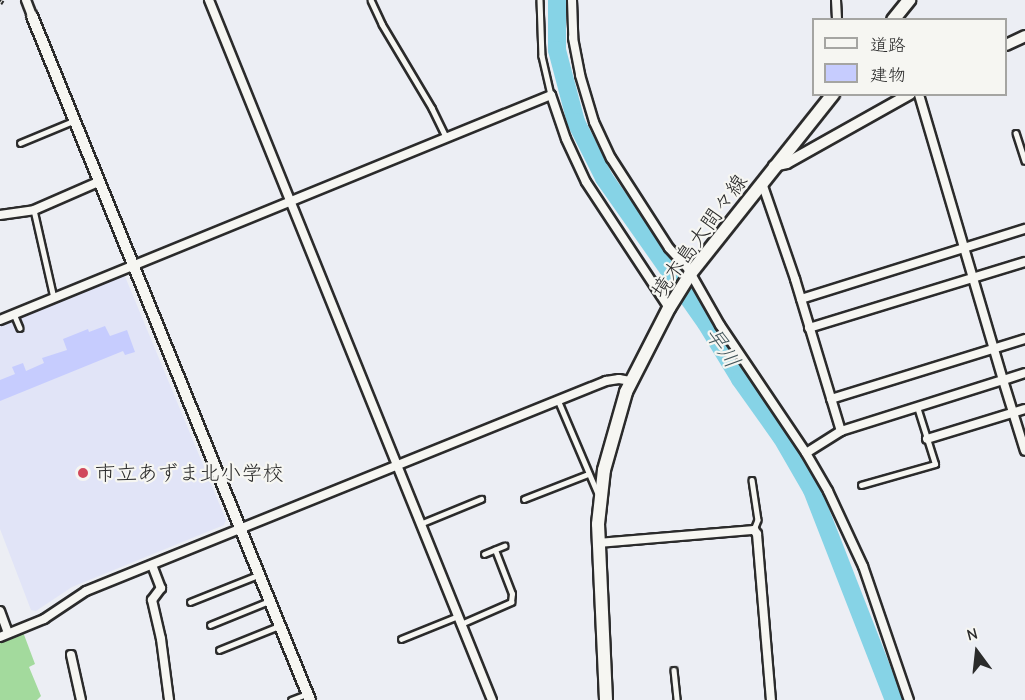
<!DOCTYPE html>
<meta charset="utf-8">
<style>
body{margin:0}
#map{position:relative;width:1025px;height:700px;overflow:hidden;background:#eceef4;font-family:"Comic Neue","Klee One",sans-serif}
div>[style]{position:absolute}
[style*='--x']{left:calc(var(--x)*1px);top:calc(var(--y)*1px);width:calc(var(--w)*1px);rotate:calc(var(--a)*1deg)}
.built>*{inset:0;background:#e1e4f7}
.green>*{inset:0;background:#a3da9d}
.river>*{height:18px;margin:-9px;padding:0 9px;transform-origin:9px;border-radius:9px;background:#86d3e6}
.building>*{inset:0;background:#c6ccfe}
.roads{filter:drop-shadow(2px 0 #2b2b2b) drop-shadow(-2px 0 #2b2b2b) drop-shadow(0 2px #2b2b2b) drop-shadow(0 -2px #2b2b2b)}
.service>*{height:4.5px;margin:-2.25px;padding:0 2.25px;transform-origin:2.25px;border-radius:2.25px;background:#f6f6f2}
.minor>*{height:8px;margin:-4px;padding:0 4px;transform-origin:4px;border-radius:4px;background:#f6f6f2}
.tertiary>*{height:10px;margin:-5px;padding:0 5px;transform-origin:5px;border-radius:5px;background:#f6f6f2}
.secondary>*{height:12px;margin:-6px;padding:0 6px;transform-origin:6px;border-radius:6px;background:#f6f6f2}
.rail>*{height:5px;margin-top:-2.5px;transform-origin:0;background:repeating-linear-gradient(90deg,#f6f6f2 0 9px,#2b2b2b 0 18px);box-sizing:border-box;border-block:2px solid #2b2b2b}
.dots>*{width:16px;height:16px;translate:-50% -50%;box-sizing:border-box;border:3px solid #f6f6f2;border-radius:50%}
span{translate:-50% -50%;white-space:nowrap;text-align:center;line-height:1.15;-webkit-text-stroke:4.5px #f6f6f2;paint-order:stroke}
.street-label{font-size:21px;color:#2b2b2b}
.poi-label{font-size:21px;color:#2b2b2b}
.left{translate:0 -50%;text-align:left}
.water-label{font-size:22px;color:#42555a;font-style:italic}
.legend{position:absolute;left:812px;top:18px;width:195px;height:78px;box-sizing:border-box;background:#f6f6f2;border:2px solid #a5a5a2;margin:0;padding:8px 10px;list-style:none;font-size:18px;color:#2b2b2b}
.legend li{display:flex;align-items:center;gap:12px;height:30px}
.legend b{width:30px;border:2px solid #a5a5a2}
.north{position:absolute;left:947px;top:622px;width:60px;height:60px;-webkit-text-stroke:4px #f6f6f2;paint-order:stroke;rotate:345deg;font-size:16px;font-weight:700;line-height:24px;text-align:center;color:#2b2b2b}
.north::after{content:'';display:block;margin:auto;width:21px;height:27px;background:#2b2b2b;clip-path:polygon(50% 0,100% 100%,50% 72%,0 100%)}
</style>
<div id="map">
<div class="built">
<i style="clip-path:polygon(124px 274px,226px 520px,224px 525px,72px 587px,36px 611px,31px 610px,0 529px,0 324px)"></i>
</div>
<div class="green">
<i style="clip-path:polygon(23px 632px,35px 664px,29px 667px,41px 696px,37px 700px,0 700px,0 642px)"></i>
</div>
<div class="river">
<i style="--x:557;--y:0;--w:50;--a:90"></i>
<i style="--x:557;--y:50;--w:74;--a:75.2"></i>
<i style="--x:576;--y:122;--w:63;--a:63.4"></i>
<i style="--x:604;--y:178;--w:177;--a:54.9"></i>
<i style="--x:706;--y:323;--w:66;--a:58.7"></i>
<i style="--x:740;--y:379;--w:72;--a:54.6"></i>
<i style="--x:782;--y:438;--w:60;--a:60"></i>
<i style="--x:812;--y:490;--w:225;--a:68.7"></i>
</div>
<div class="building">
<i style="clip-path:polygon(105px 326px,110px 336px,127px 330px,135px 352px,125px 355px,123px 351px,0 401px,0 380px,15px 374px,12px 367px,23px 363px,26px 371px,44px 363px,42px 358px,67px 350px,63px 339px,88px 329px,89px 332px)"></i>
</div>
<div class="roads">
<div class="service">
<i style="--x:371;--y:0;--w:26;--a:65"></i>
<i style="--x:382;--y:24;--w:98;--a:59.2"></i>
<i style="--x:432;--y:108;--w:32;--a:64"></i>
<i style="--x:540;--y:0;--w:56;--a:88"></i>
<i style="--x:542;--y:56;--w:40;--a:77"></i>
<i style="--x:1016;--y:133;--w:29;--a:72"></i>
<i style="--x:20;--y:143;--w:57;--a:-22.5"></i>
<i style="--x:34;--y:210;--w:90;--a:77.2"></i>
<i style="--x:14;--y:314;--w:15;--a:67"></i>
<i style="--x:558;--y:400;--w:102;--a:66.9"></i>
<i style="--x:752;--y:480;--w:40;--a:81.5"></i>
<i style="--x:758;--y:520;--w:11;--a:112"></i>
<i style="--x:861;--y:485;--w:77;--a:-15.8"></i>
<i style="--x:935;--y:464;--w:60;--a:-107.5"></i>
<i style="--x:524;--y:499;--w:69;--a:-21.3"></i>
<i style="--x:420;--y:524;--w:66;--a:-22.3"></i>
<i style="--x:484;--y:554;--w:22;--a:-22"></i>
<i style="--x:190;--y:602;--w:73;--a:-21.7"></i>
<i style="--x:461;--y:624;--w:55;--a:-23.7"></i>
<i style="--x:511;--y:602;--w:8;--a:-83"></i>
<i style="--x:512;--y:594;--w:47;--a:-111.1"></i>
<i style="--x:210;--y:625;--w:64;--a:-22.1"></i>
<i style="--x:401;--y:639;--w:61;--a:-22"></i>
<i style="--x:219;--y:650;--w:65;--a:-21.8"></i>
<i style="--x:674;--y:670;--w:30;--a:84"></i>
<i style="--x:291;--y:700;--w:17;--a:-21"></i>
</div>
<div class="minor">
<i style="--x:26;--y:0;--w:17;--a:69"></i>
<i style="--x:209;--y:0;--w:755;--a:67.99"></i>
<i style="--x:572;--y:0;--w:38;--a:88"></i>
<i style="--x:573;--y:38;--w:38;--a:79"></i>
<i style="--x:580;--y:75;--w:49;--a:73.4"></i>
<i style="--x:594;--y:122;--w:40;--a:65"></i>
<i style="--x:611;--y:158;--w:107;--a:57.2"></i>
<i style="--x:669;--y:248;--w:26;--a:47"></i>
<i style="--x:687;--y:267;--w:67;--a:60.4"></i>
<i style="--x:720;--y:325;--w:154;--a:56.1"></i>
<i style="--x:806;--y:453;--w:44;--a:59.9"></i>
<i style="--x:828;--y:491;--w:83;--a:65"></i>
<i style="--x:863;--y:566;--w:142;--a:71.1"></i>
<i style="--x:836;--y:0;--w:20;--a:87"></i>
<i style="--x:762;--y:183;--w:102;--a:71"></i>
<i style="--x:795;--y:279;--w:159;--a:73.2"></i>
<i style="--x:841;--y:431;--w:41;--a:147.8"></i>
<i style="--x:0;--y:215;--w:34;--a:-8"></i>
<i style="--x:34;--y:210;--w:70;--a:-23.6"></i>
<i style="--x:801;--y:299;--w:235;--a:-17.4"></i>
<i style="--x:0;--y:320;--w:595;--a:-22.21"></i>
<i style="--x:551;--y:95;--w:46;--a:71.2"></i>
<i style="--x:566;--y:139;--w:47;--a:65.1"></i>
<i style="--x:586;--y:182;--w:151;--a:56.6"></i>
<i style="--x:809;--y:328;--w:226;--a:-17"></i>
<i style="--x:1025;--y:373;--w:23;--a:162"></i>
<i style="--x:1003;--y:380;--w:74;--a:72.8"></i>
<i style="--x:831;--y:399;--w:203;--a:-17.2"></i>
<i style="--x:841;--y:431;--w:170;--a:-17.5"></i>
<i style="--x:1003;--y:380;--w:298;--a:-106.4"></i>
<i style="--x:927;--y:439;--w:102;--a:-17"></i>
<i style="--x:598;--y:543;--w:157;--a:-4.8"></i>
<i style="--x:754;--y:530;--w:5;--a:53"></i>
<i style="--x:757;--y:534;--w:167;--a:85.2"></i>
<i style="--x:152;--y:565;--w:25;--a:69"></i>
<i style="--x:161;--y:588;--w:15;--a:127"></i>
<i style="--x:152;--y:600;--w:40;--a:77"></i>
<i style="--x:161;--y:639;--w:62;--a:82.5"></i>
<i style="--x:0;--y:611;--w:23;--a:70"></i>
<i style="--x:0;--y:637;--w:48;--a:-22.2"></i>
<i style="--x:44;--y:619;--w:50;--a:-33.7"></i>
<i style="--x:86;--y:591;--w:561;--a:-21.99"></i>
<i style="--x:606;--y:381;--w:13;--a:-9"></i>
<i style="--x:619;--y:379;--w:11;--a:10"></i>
<i style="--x:71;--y:655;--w:46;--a:77.5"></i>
</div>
<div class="tertiary">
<i style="--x:32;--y:16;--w:738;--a:67.88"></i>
<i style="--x:1006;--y:45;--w:21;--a:-25"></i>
<i style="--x:774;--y:166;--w:13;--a:-13"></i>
<i style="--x:787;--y:163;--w:141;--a:-29.3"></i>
</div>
<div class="secondary">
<i style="--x:893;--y:20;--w:26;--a:-51"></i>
<i style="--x:606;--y:700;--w:176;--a:-92.6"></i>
<i style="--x:598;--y:524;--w:54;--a:-83.7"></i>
<i style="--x:604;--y:470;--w:81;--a:-74.2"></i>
<i style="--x:626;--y:392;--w:94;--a:-62.9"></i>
<i style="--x:669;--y:308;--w:40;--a:-58"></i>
<i style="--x:690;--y:274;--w:230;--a:-51.5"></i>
</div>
</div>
<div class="rail">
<i style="--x:0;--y:3;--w:4;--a:-56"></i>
</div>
<div class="dots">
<i style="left:83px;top:473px;background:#d1495b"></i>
</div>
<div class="street-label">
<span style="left:699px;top:236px;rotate:-54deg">境木島大間々線</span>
</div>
<div class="poi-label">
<span class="left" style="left:95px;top:473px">市立あずま北小学校</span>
</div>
<div class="water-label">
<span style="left:722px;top:348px;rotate:56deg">早川</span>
</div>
<ul class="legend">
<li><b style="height:8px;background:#f6f6f2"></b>道路</li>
<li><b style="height:16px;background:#c6ccfe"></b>建物</li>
</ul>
<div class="north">N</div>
</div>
